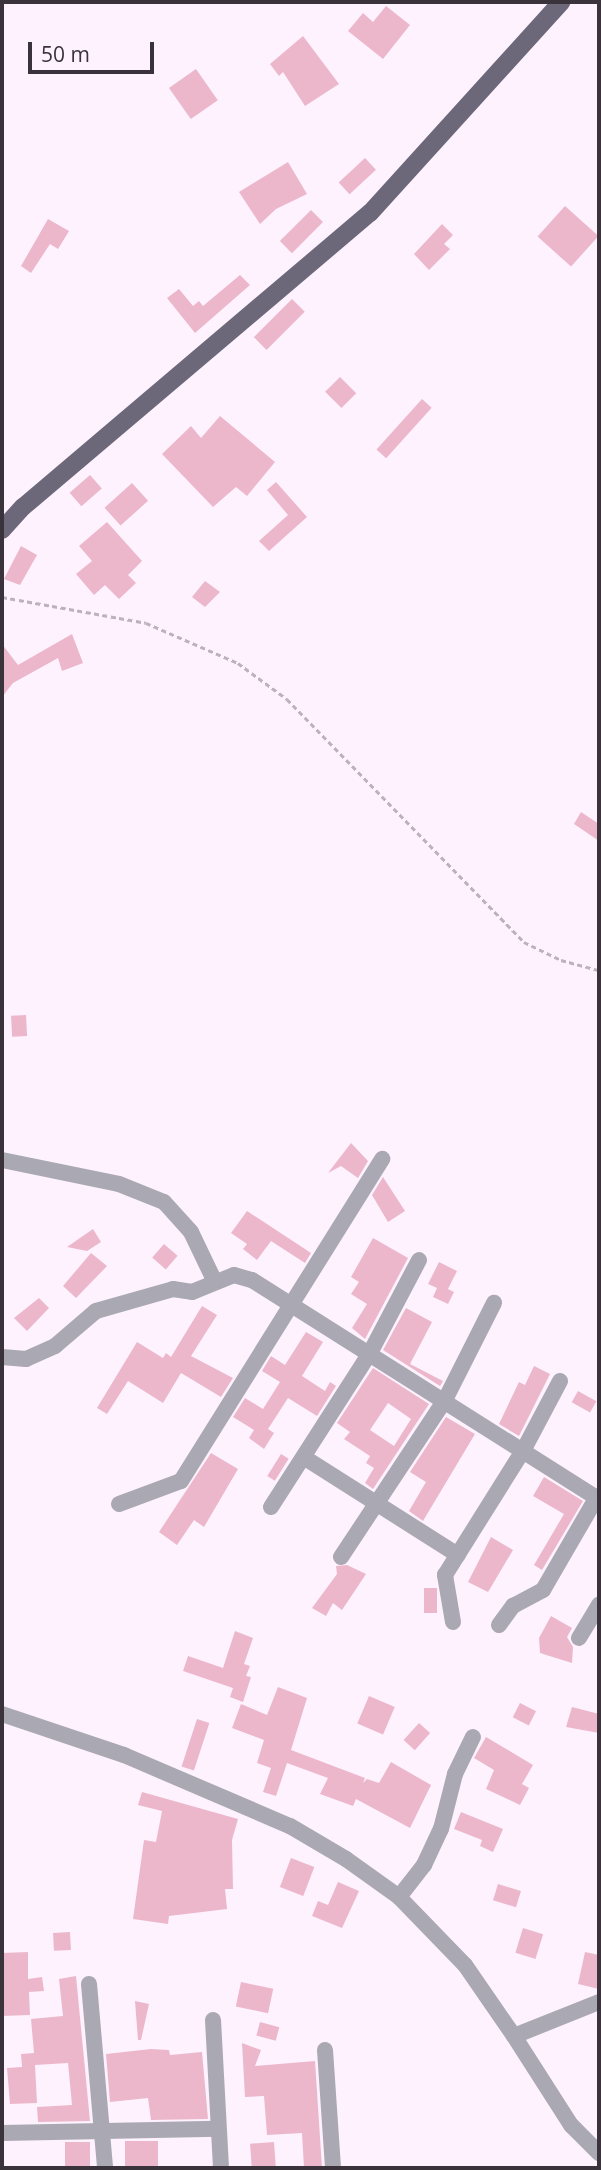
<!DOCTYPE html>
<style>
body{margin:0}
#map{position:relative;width:601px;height:2170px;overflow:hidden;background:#fdf2fe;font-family:"Open Sans",sans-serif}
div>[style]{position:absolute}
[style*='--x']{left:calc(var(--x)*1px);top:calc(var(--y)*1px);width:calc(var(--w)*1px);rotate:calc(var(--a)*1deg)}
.building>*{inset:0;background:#edb7cb;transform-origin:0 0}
.path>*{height:2.5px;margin-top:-1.25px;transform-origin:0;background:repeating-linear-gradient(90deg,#bbb2bc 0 5px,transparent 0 8.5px)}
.street>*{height:16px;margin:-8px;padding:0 8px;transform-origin:8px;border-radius:8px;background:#aaa8b3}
.primary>*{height:18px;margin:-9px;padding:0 9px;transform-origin:9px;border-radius:9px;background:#6c687a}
span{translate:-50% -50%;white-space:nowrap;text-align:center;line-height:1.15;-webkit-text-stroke:5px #fdf2fe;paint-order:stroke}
.frame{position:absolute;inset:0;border:4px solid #3a333b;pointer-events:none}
.scale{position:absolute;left:28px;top:42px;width:126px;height:32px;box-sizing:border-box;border:4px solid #3a333b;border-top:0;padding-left:9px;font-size:21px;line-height:24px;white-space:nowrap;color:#3a333b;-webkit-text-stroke:5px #fdf2fe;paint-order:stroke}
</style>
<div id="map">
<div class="building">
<i style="clip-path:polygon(386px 6px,410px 25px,383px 59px,348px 31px,363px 13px,373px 22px)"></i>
<i style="clip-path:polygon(303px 36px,339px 84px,305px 106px,283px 72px,279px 76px,270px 64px)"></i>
<i style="left:196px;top:69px;width:38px;height:33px;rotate:55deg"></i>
<i style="left:365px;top:158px;width:16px;height:36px;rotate:47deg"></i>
<i style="clip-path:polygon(288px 162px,307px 194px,276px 209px,260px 224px,239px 192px)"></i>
<i style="left:565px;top:206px;width:45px;height:41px;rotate:42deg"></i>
<i style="left:311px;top:210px;width:17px;height:44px;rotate:45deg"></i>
<i style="clip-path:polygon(48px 219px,69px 231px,58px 249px,50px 244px,31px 273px,21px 266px)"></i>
<i style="clip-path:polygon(442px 224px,453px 235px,444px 244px,450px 249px,429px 270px,414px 254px)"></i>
<i style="clip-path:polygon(240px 275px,250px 285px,195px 333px,167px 298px,179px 289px,193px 306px,199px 301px,203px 306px)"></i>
<i style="left:292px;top:299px;width:18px;height:54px;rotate:45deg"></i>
<i style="left:340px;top:377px;width:23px;height:21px;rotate:45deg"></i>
<i style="left:422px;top:399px;width:13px;height:68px;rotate:42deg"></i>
<i style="clip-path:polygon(220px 416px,275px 462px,247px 496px,236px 487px,213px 507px,162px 454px,191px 426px,201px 438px)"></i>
<i style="left:90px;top:475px;width:18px;height:27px;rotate:49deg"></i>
<i style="clip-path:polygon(276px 482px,307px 517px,269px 551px,259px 541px,288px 515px,267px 490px)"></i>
<i style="left:132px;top:483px;width:24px;height:37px;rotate:48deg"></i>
<i style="clip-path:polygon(107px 522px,142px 561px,128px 575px,136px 583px,119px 599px,105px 585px,94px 595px,76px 574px,92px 561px,79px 546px)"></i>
<i style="clip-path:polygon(21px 546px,37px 555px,20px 585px,4px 579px)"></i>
<i style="clip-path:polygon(205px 581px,220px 592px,205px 607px,192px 597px)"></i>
<i style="clip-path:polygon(72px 634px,83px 663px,62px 671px,58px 658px,13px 683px,2px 697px,2px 644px,18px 665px)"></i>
<i style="clip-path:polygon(581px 812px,599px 824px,599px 841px,574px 824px)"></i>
<i style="left:26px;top:1015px;width:21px;height:15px;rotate:87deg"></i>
<i style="clip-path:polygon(351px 1143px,368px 1161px,358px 1178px,341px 1166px,328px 1173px)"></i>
<i style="clip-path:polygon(383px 1177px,405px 1211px,388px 1222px,372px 1195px)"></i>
<i style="clip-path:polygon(247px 1211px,311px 1253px,305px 1263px,271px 1241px,257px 1260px,243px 1249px,247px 1244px,231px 1233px)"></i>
<i style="clip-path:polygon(93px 1229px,101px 1242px,87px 1251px,67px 1247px)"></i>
<i style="clip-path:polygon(373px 1238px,408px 1258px,365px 1339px,352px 1328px,367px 1304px,351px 1294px,359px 1282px,351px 1277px)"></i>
<i style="left:164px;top:1244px;width:18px;height:18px;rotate:41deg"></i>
<i style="clip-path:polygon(91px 1253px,107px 1266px,76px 1298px,63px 1286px)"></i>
<i style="clip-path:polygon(439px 1262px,457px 1271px,448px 1289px,454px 1292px,448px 1304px,433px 1297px,437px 1288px,428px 1284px)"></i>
<i style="clip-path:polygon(39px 1298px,49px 1308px,27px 1331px,14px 1318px)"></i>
<i style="clip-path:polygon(202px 1306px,217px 1315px,191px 1356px,233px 1378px,221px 1397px,181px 1373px,163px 1403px,128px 1381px,107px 1414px,97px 1408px,137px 1342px,163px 1358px,166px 1353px,171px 1357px)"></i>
<i style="clip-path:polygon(406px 1308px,432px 1322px,410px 1364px,443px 1381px,440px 1386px,383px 1350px)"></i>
<i style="clip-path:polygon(306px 1332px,323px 1342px,302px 1376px,325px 1391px,330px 1382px,336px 1386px,317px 1416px,288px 1398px,268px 1429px,274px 1433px,264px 1449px,249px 1438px,254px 1430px,233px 1417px,245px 1398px,263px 1409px,280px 1382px,262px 1371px,271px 1356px,285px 1365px)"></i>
<i style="clip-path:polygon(534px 1366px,550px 1374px,519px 1436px,499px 1424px,519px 1382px,525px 1385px)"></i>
<i style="clip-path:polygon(evenodd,373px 1368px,429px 1404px,373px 1489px,365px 1483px,374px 1468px,366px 1463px,370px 1456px,344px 1439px,350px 1432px,337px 1423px,373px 1368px,388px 1403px,411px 1419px,394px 1446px,370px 1430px,388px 1403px)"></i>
<i style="left:578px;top:1391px;width:21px;height:13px;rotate:29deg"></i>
<i style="clip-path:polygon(446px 1417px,475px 1434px,423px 1521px,409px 1511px,426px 1482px,410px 1472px)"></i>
<i style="clip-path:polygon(211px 1453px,238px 1469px,204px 1527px,194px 1520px,177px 1545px,159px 1532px)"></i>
<i style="left:281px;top:1454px;width:9px;height:26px;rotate:32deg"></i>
<i style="clip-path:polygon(544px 1477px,583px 1501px,542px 1570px,534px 1565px,564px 1514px,533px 1496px)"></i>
<i style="clip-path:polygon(491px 1537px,513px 1550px,488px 1592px,468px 1582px)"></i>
<i style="clip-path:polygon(347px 1565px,366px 1574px,342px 1610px,333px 1603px,326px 1616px,312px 1608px,337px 1574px,336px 1566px)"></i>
<i style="left:424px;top:1588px;width:13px;height:25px"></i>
<i style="clip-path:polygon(551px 1616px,572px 1628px,567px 1637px,573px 1647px,572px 1663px,540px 1653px,539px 1638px)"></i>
<i style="clip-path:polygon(235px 1631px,253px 1638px,244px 1664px,250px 1666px,246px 1676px,251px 1677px,243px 1702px,230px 1697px,233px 1688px,183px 1671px,188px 1656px,223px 1668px)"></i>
<i style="clip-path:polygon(278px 1687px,307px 1698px,291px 1750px,365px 1778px,363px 1783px,367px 1779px,379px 1783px,391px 1762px,431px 1785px,410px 1828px,356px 1799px,353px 1806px,320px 1794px,328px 1778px,287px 1763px,276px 1796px,263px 1792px,271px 1768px,257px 1763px,264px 1740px,232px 1728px,241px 1704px,267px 1715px)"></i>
<i style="left:369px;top:1696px;width:28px;height:30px;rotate:23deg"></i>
<i style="left:520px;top:1703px;width:18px;height:16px;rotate:27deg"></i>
<i style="clip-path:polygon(572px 1707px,599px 1714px,599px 1733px,566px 1727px)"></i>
<i style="left:197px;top:1719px;width:13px;height:50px;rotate:18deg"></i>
<i style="left:419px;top:1723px;width:15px;height:23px;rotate:42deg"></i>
<i style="clip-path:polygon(486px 1737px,533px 1765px,522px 1784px,529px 1788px,520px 1805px,486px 1789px,494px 1770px,474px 1758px)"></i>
<i style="clip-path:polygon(142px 1792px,238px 1819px,232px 1840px,233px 1889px,225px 1889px,227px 1909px,169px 1916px,168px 1924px,133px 1919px,144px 1840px,156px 1842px,162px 1811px,138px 1805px)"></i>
<i style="clip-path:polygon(461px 1812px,503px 1829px,493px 1852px,480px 1846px,482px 1840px,454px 1829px)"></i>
<i style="left:291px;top:1858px;width:25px;height:31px;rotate:21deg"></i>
<i style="clip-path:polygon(338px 1882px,359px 1891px,342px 1928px,312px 1916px,318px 1901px,328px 1905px)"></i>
<i style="left:498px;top:1884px;width:24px;height:17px;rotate:17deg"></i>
<i style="left:523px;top:1928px;width:21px;height:26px;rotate:17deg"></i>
<i style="left:70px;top:1932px;width:18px;height:17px;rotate:87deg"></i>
<i style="clip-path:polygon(28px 1952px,28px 1979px,42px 1977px,44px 1991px,29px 1992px,30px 2015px,2px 2016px,2px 1953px)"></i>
<i style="clip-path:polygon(585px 1952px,599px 1955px,599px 1989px,578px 1984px)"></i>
<i style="clip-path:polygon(76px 1976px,90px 2121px,38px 2122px,37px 2107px,72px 2105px,68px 2063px,35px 2065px,37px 2103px,10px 2104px,7px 2068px,22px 2067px,21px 2054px,34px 2053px,31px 2019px,63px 2016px,59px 1979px)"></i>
<i style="left:241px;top:1982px;width:33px;height:25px;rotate:12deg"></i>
<i style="clip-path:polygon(135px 2001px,149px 2004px,141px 2040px,138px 2040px)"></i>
<i style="left:260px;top:2022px;width:20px;height:14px;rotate:15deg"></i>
<i style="clip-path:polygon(242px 2043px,261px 2050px,255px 2066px,315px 2061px,322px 2168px,304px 2168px,302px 2133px,267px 2135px,264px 2096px,245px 2097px)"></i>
<i style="clip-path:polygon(151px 2049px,169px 2050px,170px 2055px,202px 2052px,208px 2119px,151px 2120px,148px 2098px,110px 2102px,106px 2054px)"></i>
<i style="left:125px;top:2141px;width:33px;height:26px"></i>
<i style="left:65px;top:2142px;width:25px;height:26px"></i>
<i style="left:274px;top:2142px;width:26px;height:24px;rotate:86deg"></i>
</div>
<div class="path">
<i style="--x:2;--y:597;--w:146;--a:10.2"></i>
<i style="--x:146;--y:623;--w:100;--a:23.5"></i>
<i style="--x:238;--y:663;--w:61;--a:36.3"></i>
<i style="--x:287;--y:699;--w:339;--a:45.7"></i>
<i style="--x:524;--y:942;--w:41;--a:25.9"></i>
<i style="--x:561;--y:960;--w:39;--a:15"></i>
</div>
<div class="street">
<i style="--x:2;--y:1160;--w:119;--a:11.6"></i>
<i style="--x:119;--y:1184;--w:48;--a:21.8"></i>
<i style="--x:164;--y:1202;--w:40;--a:48"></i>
<i style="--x:191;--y:1232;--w:53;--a:64.4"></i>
<i style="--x:2;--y:1357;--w:24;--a:5"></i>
<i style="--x:26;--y:1359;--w:32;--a:-24"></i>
<i style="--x:55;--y:1346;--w:54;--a:-40.5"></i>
<i style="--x:96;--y:1311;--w:80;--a:-15.9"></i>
<i style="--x:173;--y:1289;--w:19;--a:9"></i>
<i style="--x:192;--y:1292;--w:45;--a:-22"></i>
<i style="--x:234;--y:1275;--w:19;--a:16"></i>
<i style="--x:252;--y:1280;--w:410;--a:32.3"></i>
<i style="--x:305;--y:1458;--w:181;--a:32.4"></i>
<i style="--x:119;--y:1504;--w:66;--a:-20.4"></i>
<i style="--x:181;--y:1481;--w:380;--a:-58"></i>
<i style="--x:271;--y:1507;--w:183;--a:-57.3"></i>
<i style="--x:370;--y:1353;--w:105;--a:-62.2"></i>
<i style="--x:341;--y:1557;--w:188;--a:-56.5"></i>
<i style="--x:445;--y:1400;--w:109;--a:-63.2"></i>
<i style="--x:453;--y:1622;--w:48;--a:-99.7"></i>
<i style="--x:445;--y:1575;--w:149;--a:-57.9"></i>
<i style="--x:524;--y:1449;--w:77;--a:-62.1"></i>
<i style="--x:499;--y:1625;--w:24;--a:-54"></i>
<i style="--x:513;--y:1606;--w:34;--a:-28"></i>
<i style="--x:543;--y:1590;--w:108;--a:-59.9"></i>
<i style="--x:579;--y:1638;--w:39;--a:-59"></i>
<i style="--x:2;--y:1714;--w:129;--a:18.6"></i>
<i style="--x:124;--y:1755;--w:181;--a:23.2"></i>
<i style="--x:290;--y:1826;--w:65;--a:30.5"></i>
<i style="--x:346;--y:1859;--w:65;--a:35.6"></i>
<i style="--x:399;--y:1897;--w:95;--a:45.9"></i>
<i style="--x:465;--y:1965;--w:86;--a:55.4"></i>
<i style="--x:514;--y:2036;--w:92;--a:-21.8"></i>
<i style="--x:399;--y:1897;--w:41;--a:-52"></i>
<i style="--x:424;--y:1865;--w:40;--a:-65"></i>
<i style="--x:441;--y:1829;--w:57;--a:-75.7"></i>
<i style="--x:455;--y:1774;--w:41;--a:-64.1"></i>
<i style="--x:89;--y:1984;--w:185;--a:85"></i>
<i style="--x:213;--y:2020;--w:148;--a:86.9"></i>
<i style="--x:514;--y:2036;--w:106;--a:57.4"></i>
<i style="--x:571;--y:2125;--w:40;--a:45"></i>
<i style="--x:325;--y:2050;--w:118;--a:86.1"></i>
<i style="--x:2;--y:2133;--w:216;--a:-1.1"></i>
</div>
<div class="primary">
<i style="--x:2;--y:530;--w:31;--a:-48"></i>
<i style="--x:23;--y:507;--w:455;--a:-40.3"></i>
<i style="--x:370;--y:213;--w:285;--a:-47.8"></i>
</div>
<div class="frame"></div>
<div class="scale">50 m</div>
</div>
